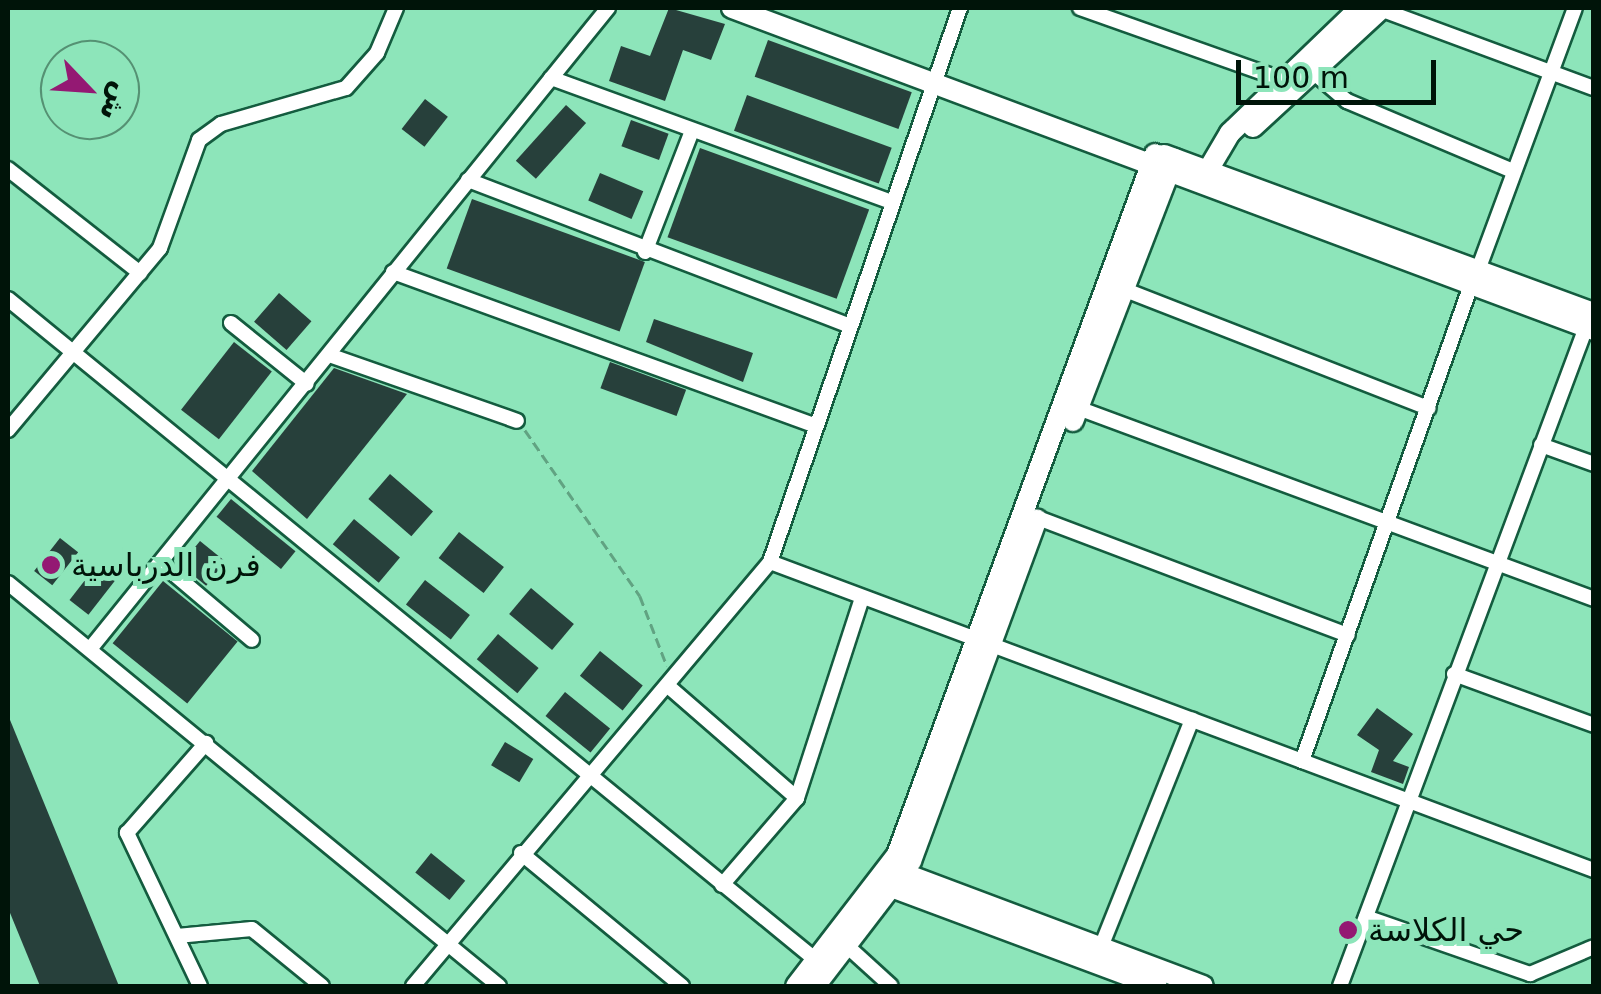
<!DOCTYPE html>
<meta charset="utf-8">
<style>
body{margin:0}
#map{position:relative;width:1601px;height:994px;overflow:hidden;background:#8de5ba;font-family:"DejaVu Sans",Vazirmatn,sans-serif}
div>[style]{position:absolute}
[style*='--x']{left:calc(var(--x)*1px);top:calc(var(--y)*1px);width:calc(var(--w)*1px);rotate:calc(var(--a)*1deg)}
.building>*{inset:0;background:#27403b;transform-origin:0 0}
.path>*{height:2.5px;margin-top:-1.25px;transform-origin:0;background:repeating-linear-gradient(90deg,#61a382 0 10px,transparent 0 15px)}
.roads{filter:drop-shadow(2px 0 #145c3f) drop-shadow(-2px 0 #145c3f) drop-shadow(0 2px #145c3f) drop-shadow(0 -2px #145c3f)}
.street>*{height:14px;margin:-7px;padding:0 7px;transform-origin:7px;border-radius:7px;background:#fff}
.secondary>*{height:20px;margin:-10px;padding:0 10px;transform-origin:10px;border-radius:10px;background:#fff}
.dots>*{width:28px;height:28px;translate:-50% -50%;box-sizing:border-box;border:5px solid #8de5ba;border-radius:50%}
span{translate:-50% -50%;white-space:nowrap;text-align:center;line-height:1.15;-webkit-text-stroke:10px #8de5ba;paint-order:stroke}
.poi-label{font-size:32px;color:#001409}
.left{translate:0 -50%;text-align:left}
.frame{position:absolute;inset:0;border:10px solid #001409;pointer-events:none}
.north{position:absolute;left:40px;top:40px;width:100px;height:100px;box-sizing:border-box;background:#8de5ba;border:2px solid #559173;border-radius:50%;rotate:115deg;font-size:28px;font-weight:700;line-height:40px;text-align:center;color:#001409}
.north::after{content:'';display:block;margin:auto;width:35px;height:45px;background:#941973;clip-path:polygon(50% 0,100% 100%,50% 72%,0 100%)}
.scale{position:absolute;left:1236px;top:60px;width:200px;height:45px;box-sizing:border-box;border:5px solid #001409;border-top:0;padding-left:12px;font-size:30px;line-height:35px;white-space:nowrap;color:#001409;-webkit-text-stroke:8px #8de5ba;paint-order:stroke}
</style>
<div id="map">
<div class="building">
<i style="clip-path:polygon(669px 8px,725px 24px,711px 60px,683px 50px,665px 101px,609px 81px,621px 46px,650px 56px)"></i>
<i style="left:768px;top:40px;width:153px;height:39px;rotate:20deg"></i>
<i style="left:747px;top:95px;width:154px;height:38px;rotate:20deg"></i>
<i style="left:425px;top:99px;width:29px;height:38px;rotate:38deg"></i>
<i style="left:566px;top:105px;width:27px;height:75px;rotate:42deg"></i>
<i style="left:631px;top:120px;width:40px;height:28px;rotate:20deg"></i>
<i style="left:700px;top:148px;width:180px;height:95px;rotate:20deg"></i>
<i style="left:600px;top:173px;width:47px;height:30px;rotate:23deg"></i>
<i style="left:472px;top:199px;width:184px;height:74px;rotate:20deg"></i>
<i style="left:279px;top:293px;width:43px;height:38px;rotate:41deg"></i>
<i style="clip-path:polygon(654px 319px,753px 353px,743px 382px,646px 342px)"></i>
<i style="left:234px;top:342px;width:48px;height:86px;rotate:38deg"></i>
<i style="left:610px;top:362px;width:81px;height:28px;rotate:20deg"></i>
<i style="clip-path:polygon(334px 368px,407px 394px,307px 519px,252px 471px)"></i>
<i style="left:390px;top:474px;width:57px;height:33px;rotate:41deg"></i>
<i style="left:231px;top:499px;width:83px;height:23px;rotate:39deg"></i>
<i style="left:354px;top:519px;width:60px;height:33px;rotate:40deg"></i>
<i style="left:459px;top:532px;width:57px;height:33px;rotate:38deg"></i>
<i style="left:60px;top:538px;width:23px;height:42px;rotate:38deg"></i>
<i style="left:200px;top:541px;width:33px;height:31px;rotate:39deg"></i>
<i style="left:96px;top:566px;width:24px;height:43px;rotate:38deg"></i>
<i style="left:425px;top:580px;width:57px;height:31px;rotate:38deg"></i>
<i style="left:163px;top:581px;width:96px;height:80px;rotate:39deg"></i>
<i style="left:531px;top:588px;width:56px;height:34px;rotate:40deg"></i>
<i style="left:498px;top:634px;width:53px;height:33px;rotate:40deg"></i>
<i style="left:600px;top:651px;width:55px;height:32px;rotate:39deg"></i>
<i style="left:565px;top:692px;width:58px;height:31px;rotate:39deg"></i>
<i style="clip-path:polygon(1377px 708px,1413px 734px,1393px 761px,1409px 767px,1403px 784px,1371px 772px,1379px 750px,1357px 735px)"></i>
<i style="clip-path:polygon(8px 715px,119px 986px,40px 986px,8px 908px)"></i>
<i style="left:505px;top:742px;width:33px;height:27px;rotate:31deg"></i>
<i style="left:431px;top:853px;width:44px;height:25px;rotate:39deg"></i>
</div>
<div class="path">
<i style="--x:525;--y:430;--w:202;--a:55.3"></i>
<i style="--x:640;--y:596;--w:75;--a:68.9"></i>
</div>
<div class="roads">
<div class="street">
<i style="--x:1080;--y:8;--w:213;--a:19.5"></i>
<i style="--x:1380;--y:9;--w:228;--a:20.3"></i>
<i style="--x:1313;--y:72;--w:45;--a:40.5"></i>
<i style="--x:1347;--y:101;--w:180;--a:22.9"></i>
<i style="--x:551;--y:78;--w:362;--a:20"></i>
<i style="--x:8;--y:169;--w:168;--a:38.2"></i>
<i style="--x:468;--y:180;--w:406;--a:20.9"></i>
<i style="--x:645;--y:252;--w:130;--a:-68.8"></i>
<i style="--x:1478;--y:270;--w:279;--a:-69.7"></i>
<i style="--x:393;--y:272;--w:445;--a:20"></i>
<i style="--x:1123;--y:289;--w:328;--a:21.3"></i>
<i style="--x:8;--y:299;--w:1045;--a:39.29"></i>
<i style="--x:231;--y:323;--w:97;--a:38.8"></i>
<i style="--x:329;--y:355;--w:199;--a:19.3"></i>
<i style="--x:1078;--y:408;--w:550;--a:20.31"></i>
<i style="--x:8;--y:430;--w:237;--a:-50.1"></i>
<i style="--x:160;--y:248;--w:115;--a:-70.1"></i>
<i style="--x:199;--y:140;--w:27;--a:-36"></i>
<i style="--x:221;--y:124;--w:130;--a:-16.1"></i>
<i style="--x:346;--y:88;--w:47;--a:-48.5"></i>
<i style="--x:377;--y:53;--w:49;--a:-67.1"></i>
<i style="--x:1541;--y:445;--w:56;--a:19.7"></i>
<i style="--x:1038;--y:518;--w:331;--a:20.7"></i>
<i style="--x:770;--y:562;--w:880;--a:20.5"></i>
<i style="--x:161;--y:563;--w:119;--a:40.2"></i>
<i style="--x:8;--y:583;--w:635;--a:39.38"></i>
<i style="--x:90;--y:649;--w:824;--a:-51.06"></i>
<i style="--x:1454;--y:674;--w:149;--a:20"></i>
<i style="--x:668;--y:686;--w:171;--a:41"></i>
<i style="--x:1302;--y:761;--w:505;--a:-70.45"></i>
<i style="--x:521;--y:853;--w:209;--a:39.6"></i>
<i style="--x:722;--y:885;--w:115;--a:-49.2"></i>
<i style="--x:797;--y:798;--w:210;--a:-72"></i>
<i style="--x:1366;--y:917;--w:174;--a:19.2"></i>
<i style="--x:1530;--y:974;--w:69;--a:-22.9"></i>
<i style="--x:177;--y:936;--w:75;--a:-5.3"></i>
<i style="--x:252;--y:929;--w:90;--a:39.2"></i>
<i style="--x:847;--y:946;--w:59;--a:42.3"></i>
<i style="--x:1101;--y:947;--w:245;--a:-68.2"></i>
<i style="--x:200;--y:986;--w:170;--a:-115.5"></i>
<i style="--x:127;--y:833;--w:120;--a:-48.7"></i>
<i style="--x:413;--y:986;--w:554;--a:-49.9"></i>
<i style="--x:770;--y:562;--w:586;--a:-71.07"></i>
<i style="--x:1340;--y:986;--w:709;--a:-69.52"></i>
</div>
<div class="secondary">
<i style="--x:732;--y:8;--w:920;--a:20.48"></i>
<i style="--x:1253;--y:127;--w:176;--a:-42.7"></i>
<i style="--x:1164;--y:155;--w:458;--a:20.2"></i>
<i style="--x:1201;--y:182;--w:57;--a:-59.4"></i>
<i style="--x:1230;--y:133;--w:180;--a:-43.9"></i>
<i style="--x:1073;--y:421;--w:281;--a:-68.9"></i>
<i style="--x:892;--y:869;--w:332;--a:20.6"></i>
<i style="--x:883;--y:884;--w:292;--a:20.4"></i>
<i style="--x:796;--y:986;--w:165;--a:-52.4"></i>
<i style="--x:897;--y:855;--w:747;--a:-69.79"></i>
<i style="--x:815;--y:986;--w:158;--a:-52.5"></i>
<i style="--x:911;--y:861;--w:364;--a:-69.8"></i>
</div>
</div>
<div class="dots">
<i style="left:51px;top:565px;background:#941973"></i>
<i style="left:1348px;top:930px;background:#941973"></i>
</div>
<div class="poi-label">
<span class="left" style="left:71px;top:565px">فرن الدرباسية</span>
<span class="left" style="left:1368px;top:930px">حي الكلاسة</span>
</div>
<div class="frame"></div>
<div class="north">ش</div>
<div class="scale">100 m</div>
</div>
